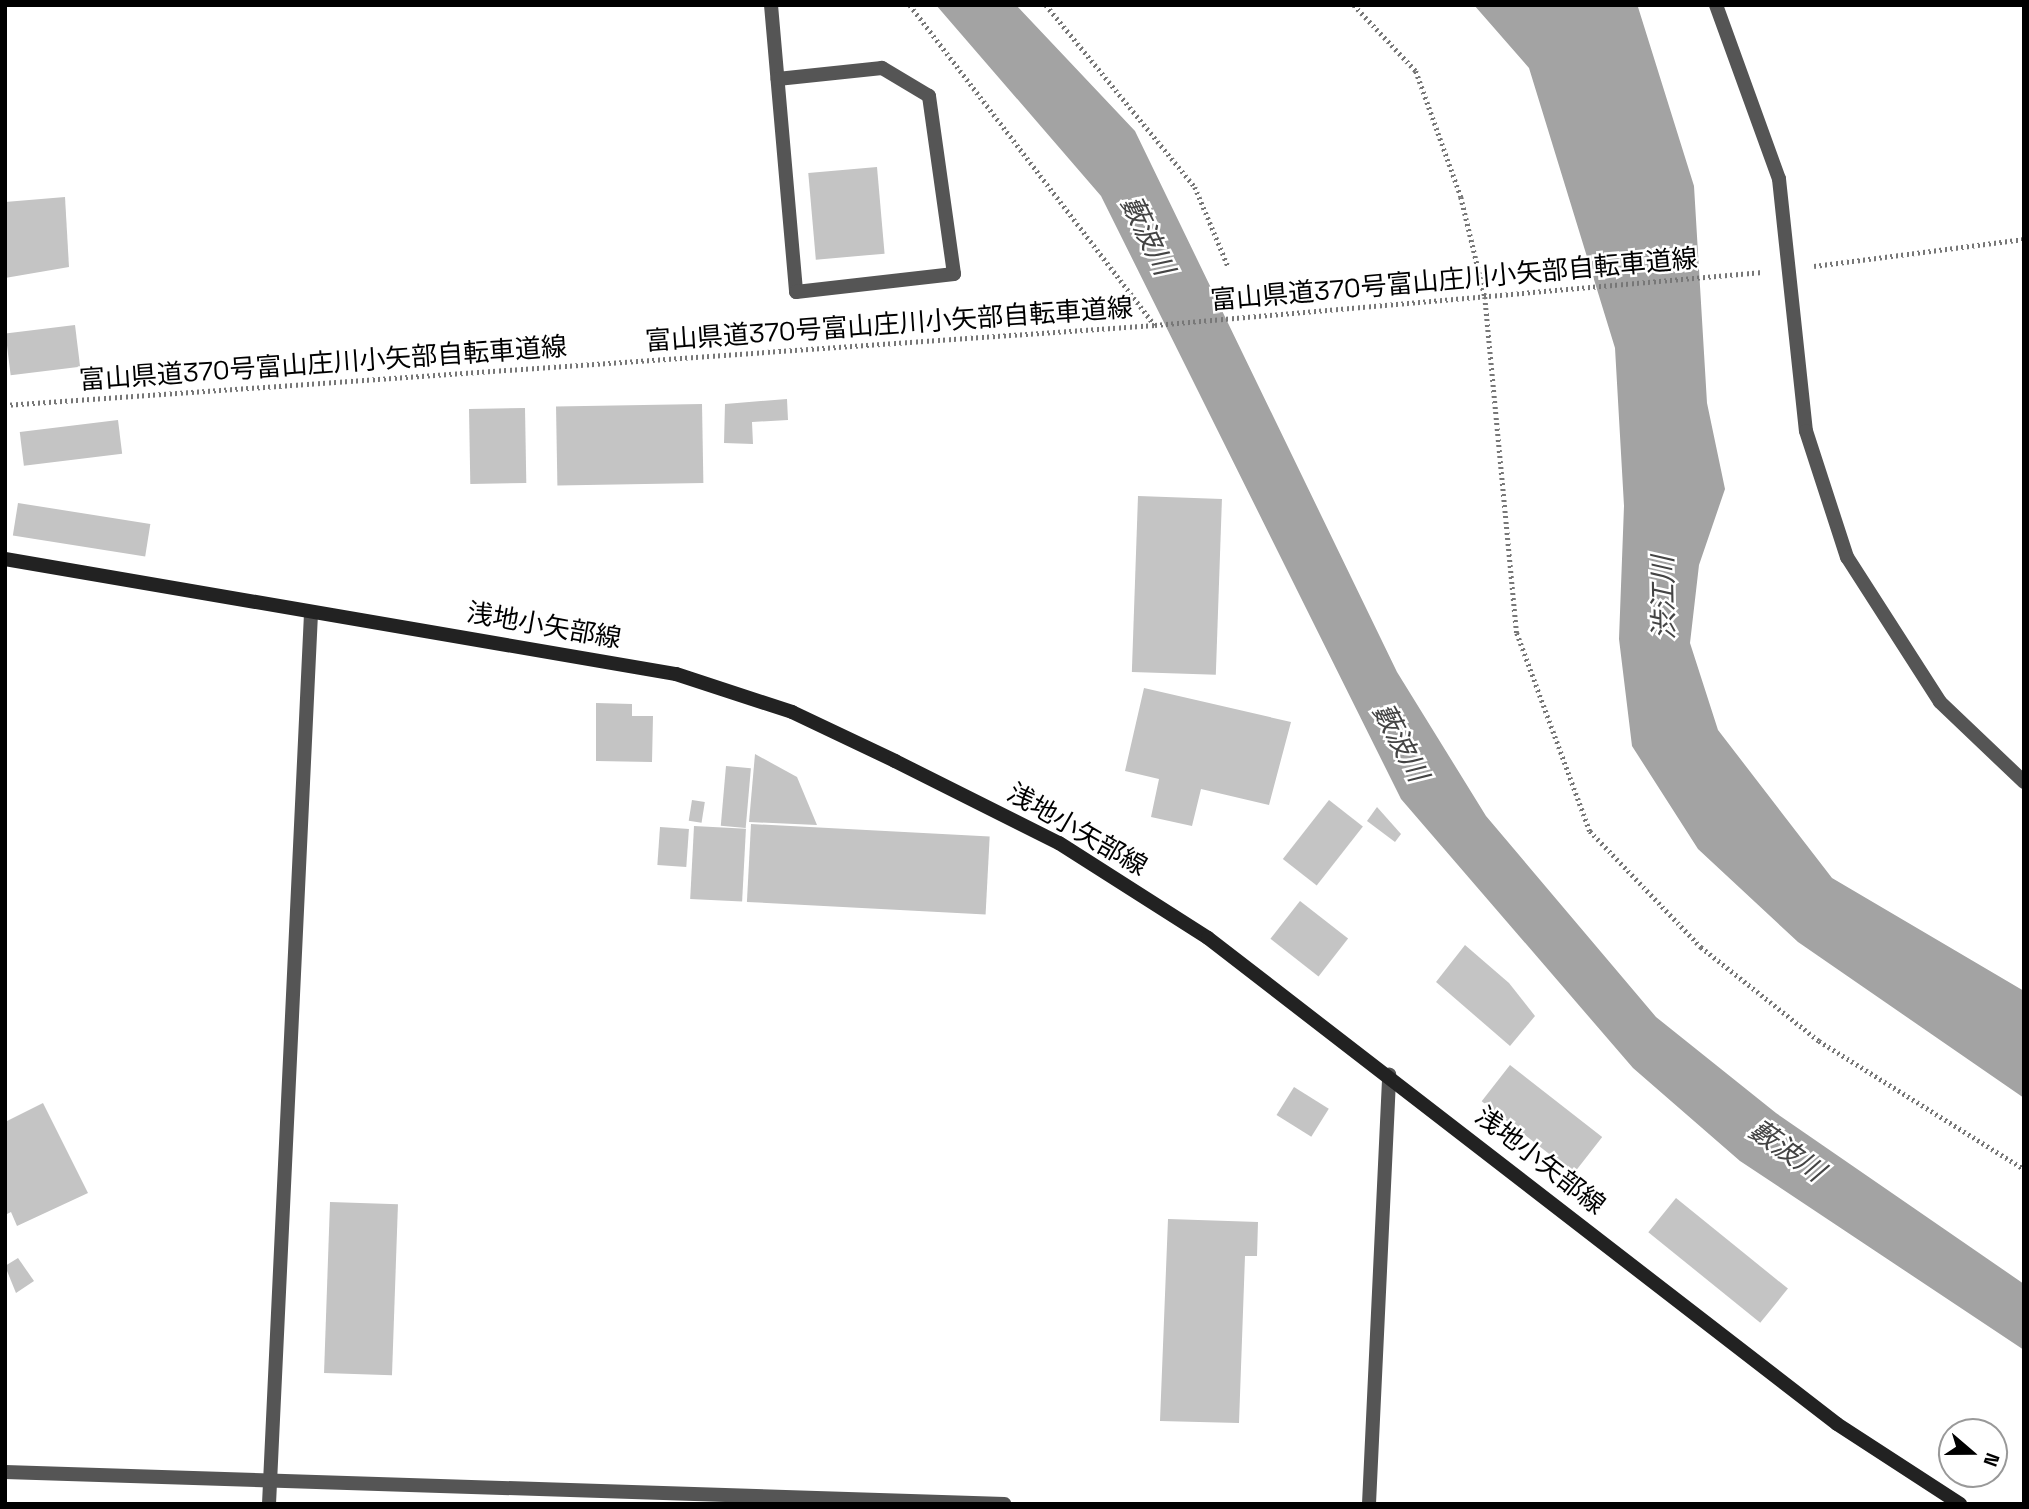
<!DOCTYPE html>
<meta charset="utf-8">
<style>
body{margin:0}
#map{position:relative;width:2029px;height:1509px;overflow:hidden;background:#fff;font-family:"Space Grotesk","Noto Sans JP",sans-serif}
div>[style]{position:absolute}
[style*='--x']{left:calc(var(--x)*1px);top:calc(var(--y)*1px);width:calc(var(--w)*1px);rotate:calc(var(--a)*1deg)}
.water>*{inset:0;background:#a3a3a3}
.building>*{inset:0;background:#c4c4c4;transform-origin:0 0}
.path>*{height:4.5px;margin-top:-2.25px;transform-origin:0;background:repeating-linear-gradient(90deg,#777 0 2px,transparent 0 5.5px)}
.minor>*{height:14px;margin:-7px;padding:0 7px;transform-origin:7px;border-radius:7px;background:#555}
.tertiary>*{height:14px;margin:-7px;padding:0 7px;transform-origin:7px;border-radius:7px;background:#555}
.secondary>*{height:14px;margin:-7px;padding:0 7px;transform-origin:7px;border-radius:7px;background:#222}
span{translate:-50% -50%;white-space:nowrap;text-align:center;line-height:1.15;-webkit-text-stroke:5px #fff;paint-order:stroke}
.street-label{font-size:26px;color:#000}
.water-label{font-size:28px;color:#444;font-style:italic}
.frame{position:absolute;inset:0;border:7px solid #000;pointer-events:none}
.north{position:absolute;left:1938px;top:1418px;width:70px;height:70px;box-sizing:border-box;background:#fff;border:2px solid #999;border-radius:50%;rotate:110deg;font-size:19px;font-weight:700;line-height:28px;text-align:center;color:#000}
.north::after{content:'';display:block;margin:auto;width:24px;height:32px;background:#000;clip-path:polygon(50% 0,100% 100%,50% 72%,0 100%)}
</style>
<div id="map">
<div class="water">
<i style="clip-path:polygon(936px 5px,1016px 5px,1135px 131px,1397px 672px,1486px 816px,1656px 1017px,1776px 1113px,2024px 1284px,2024px 1350px,1740px 1161px,1633px 1068px,1401px 799px,1101px 196px)"></i>
<i style="clip-path:polygon(1474px 5px,1638px 7px,1694px 186px,1707px 403px,1725px 489px,1699px 565px,1690px 643px,1718px 730px,1832px 878px,2024px 991px,2024px 1098px,1798px 942px,1698px 849px,1632px 746px,1619px 639px,1624px 506px,1615px 348px,1529px 68px)"></i>
</div>
<div class="building">
<i style="left:877px;top:167px;width:87px;height:69px;rotate:85deg"></i>
<i style="clip-path:polygon(65px 197px,69px 267px,5px 278px,5px 202px)"></i>
<i style="left:75px;top:325px;width:42px;height:70px;rotate:83deg"></i>
<i style="clip-path:polygon(787px 399px,788px 420px,752px 422px,753px 444px,724px 443px,725px 404px)"></i>
<i style="left:702px;top:404px;width:79px;height:146px;rotate:89deg"></i>
<i style="left:525px;top:408px;width:75px;height:56px;rotate:89deg"></i>
<i style="left:118px;top:420px;width:34px;height:99px;rotate:83deg"></i>
<i style="left:1138px;top:496px;width:84px;height:176px;rotate:2deg"></i>
<i style="left:18px;top:503px;width:134px;height:33px;rotate:9deg"></i>
<i style="clip-path:polygon(1144px 688px,1291px 722px,1269px 805px,1201px 789px,1192px 826px,1151px 817px,1159px 779px,1125px 771px)"></i>
<i style="clip-path:polygon(596px 703px,632px 704px,632px 716px,653px 716px,652px 762px,596px 761px)"></i>
<i style="clip-path:polygon(755px 754px,797px 777px,817px 825px,749px 822px)"></i>
<i style="left:726px;top:766px;width:25px;height:60px;rotate:5deg"></i>
<i style="left:692px;top:800px;width:13px;height:21px;rotate:9deg"></i>
<i style="left:1329px;top:800px;width:43px;height:75px;rotate:38deg"></i>
<i style="clip-path:polygon(1377px 807px,1401px 834px,1395px 842px,1367px 821px)"></i>
<i style="left:751px;top:824px;width:239px;height:78px;rotate:3deg"></i>
<i style="left:694px;top:826px;width:52px;height:73px;rotate:3deg"></i>
<i style="left:660px;top:827px;width:29px;height:38px;rotate:4deg"></i>
<i style="left:1300px;top:901px;width:61px;height:48px;rotate:38deg"></i>
<i style="clip-path:polygon(1465px 945px,1509px 983px,1535px 1016px,1510px 1046px,1436px 982px)"></i>
<i style="left:1510px;top:1065px;width:117px;height:46px;rotate:38deg"></i>
<i style="left:1294px;top:1087px;width:41px;height:33px;rotate:32deg"></i>
<i style="clip-path:polygon(43px 1103px,88px 1193px,17px 1226px,11px 1212px,5px 1215px,5px 1122px)"></i>
<i style="left:1676px;top:1198px;width:144px;height:44px;rotate:39deg"></i>
<i style="left:330px;top:1202px;width:68px;height:171px;rotate:2deg"></i>
<i style="clip-path:polygon(1168px 1219px,1258px 1222px,1257px 1256px,1245px 1256px,1239px 1423px,1160px 1421px)"></i>
<i style="clip-path:polygon(18px 1258px,34px 1281px,16px 1293px,5px 1266px)"></i>
</div>
<div class="path">
<i style="--x:910;--y:5;--w:403;--a:52.6"></i>
<i style="--x:1046;--y:5;--w:235;--a:50.7"></i>
<i style="--x:1195;--y:187;--w:86;--a:67.3"></i>
<i style="--x:1354;--y:5;--w:91;--a:46.8"></i>
<i style="--x:1416;--y:71;--w:134;--a:70.3"></i>
<i style="--x:1461;--y:197;--w:103;--a:76.5"></i>
<i style="--x:1485;--y:297;--w:338;--a:84.6"></i>
<i style="--x:1517;--y:633;--w:211;--a:69.8"></i>
<i style="--x:1590;--y:831;--w:161;--a:46.3"></i>
<i style="--x:1701;--y:947;--w:151;--a:38.5"></i>
<i style="--x:1819;--y:1041;--w:242;--a:32"></i>
<i style="--x:1814;--y:266;--w:212;--a:-7.3"></i>
<i style="--x:5;--y:405;--w:1153;--a:-3.98"></i>
<i style="--x:1155;--y:325;--w:610;--a:-4.98"></i>
</div>
<div class="minor">
<i style="--x:771;--y:5;--w:288;--a:85"></i>
<i style="--x:796;--y:292;--w:159;--a:-6.5"></i>
<i style="--x:954;--y:274;--w:180;--a:-98"></i>
<i style="--x:929;--y:96;--w:55;--a:-149.2"></i>
<i style="--x:882;--y:68;--w:105;--a:174"></i>
<i style="--x:1716;--y:5;--w:185;--a:70.1"></i>
<i style="--x:1779;--y:179;--w:253;--a:83.9"></i>
<i style="--x:1806;--y:431;--w:133;--a:72"></i>
<i style="--x:1847;--y:557;--w:172;--a:57.3"></i>
<i style="--x:1940;--y:702;--w:116;--a:43.6"></i>
<i style="--x:269;--y:1504;--w:893;--a:-87.3"></i>
<i style="--x:1369;--y:1504;--w:430;--a:-87.3"></i>
</div>
<div class="tertiary">
<i style="--x:5;--y:1472;--w:1000;--a:1.83"></i>
</div>
<div class="secondary">
<i style="--x:5;--y:559;--w:681;--a:9.73"></i>
<i style="--x:676;--y:674;--w:122;--a:18.1"></i>
<i style="--x:792;--y:712;--w:114;--a:25.4"></i>
<i style="--x:895;--y:761;--w:183;--a:26.6"></i>
<i style="--x:1059;--y:843;--w:177;--a:32.5"></i>
<i style="--x:1208;--y:938;--w:795;--a:37.69"></i>
<i style="--x:1837;--y:1424;--w:147;--a:33"></i>
</div>
<div class="street-label">
<span style="left:1454px;top:280px;rotate:-5deg">富山県道370号富山庄川小矢部自転車道線</span>
<span style="left:889px;top:325px;rotate:-4deg">富山県道370号富山庄川小矢部自転車道線</span>
<span style="left:323px;top:364px;rotate:-4deg">富山県道370号富山庄川小矢部自転車道線</span>
<span style="left:544px;top:626px;rotate:10deg">浅地小矢部線</span>
<span style="left:1077px;top:830px;rotate:30deg">浅地小矢部線</span>
<span style="left:1540px;top:1161px;rotate:38deg">浅地小矢部線</span>
</div>
<div class="water-label">
<span style="left:1148px;top:235px;rotate:64deg">藪波川</span>
<span style="left:1663px;top:598px;rotate:-91deg">渋江川</span>
<span style="left:1401px;top:742px;rotate:62deg">藪波川</span>
<span style="left:1787px;top:1150px;rotate:35deg">藪波川</span>
</div>
<div class="frame"></div>
<div class="north">N</div>
</div>
